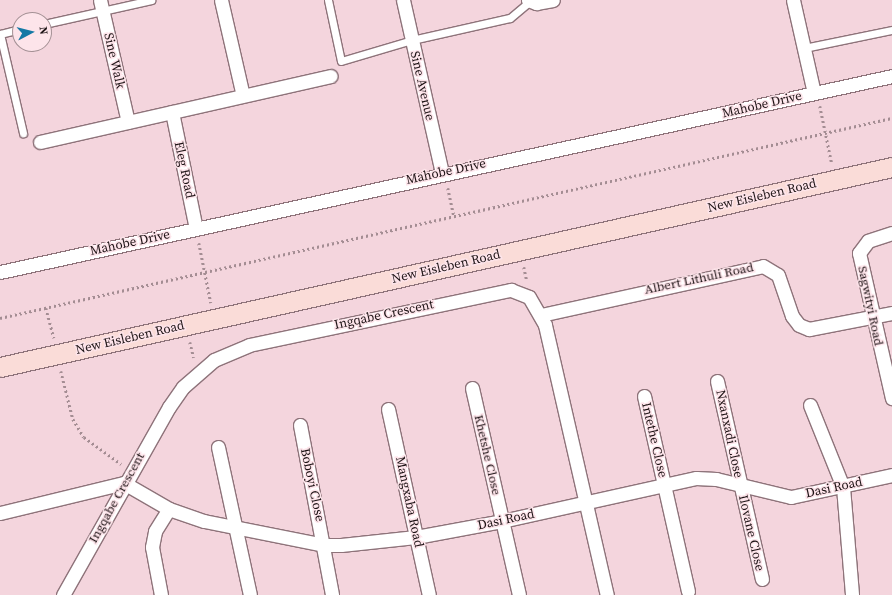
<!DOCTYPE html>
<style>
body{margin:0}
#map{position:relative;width:892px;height:595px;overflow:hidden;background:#f4d5dd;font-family:"Source Serif 4",serif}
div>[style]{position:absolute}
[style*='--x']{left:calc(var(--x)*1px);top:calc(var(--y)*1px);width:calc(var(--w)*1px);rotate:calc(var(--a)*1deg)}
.path>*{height:2.5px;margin-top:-1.25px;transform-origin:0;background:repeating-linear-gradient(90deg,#a48d93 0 2px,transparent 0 5px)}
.roads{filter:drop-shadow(1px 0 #8e737a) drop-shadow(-1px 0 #8e737a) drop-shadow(0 1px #8e737a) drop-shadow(0 -1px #8e737a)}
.lane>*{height:7px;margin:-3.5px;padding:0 3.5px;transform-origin:3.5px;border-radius:3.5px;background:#fff}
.street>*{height:13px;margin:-6.5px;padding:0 6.5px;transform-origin:6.5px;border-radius:6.5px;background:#fff}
.secondary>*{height:19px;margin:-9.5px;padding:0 9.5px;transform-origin:9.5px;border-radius:9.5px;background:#fadcd8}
span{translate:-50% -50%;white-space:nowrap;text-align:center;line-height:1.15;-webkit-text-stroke:3px #fde4ea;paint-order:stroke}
.street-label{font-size:13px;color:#1e1416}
.north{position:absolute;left:12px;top:12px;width:40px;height:40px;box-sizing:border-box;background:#fde4ea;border:1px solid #a49195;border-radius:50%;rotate:83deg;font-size:11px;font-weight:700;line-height:16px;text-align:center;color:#1e1416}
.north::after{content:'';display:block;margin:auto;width:14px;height:18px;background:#1579a5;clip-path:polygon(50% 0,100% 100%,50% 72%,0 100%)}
</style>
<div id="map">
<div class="path">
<i style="--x:820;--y:106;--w:59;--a:78.3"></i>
<i style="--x:448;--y:188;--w:29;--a:78"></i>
<i style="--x:199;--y:243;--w:61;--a:78.7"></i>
<i style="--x:524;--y:267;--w:14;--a:78"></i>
<i style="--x:46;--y:308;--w:31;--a:75"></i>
<i style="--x:0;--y:318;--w:914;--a:-12.64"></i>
<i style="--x:190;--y:342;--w:16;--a:76"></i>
<i style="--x:61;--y:371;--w:49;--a:76"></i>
<i style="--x:73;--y:419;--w:21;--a:59"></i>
<i style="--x:84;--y:437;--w:46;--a:36.1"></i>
</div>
<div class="roads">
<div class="lane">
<i style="--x:328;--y:0;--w:62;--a:78"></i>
<i style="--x:341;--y:61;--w:74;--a:-16.5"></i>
<i style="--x:412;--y:40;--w:100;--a:-12.7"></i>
<i style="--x:510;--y:18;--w:26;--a:-40"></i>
<i style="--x:44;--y:24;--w:110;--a:-12.6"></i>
<i style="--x:20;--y:29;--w:21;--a:166"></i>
<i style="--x:0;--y:34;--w:102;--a:76.9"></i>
<i style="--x:804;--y:48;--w:90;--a:-11.6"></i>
</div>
<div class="street">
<i style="--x:100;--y:0;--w:125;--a:77.1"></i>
<i style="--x:221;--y:0;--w:98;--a:77.1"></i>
<i style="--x:403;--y:0;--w:177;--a:77.3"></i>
<i style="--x:528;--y:0;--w:9;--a:21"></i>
<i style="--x:536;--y:3;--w:17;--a:-10"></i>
<i style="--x:793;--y:0;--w:95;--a:77.3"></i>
<i style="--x:172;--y:112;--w:119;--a:78.4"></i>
<i style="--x:40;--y:142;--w:298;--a:-12.8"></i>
<i style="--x:892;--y:233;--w:25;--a:162"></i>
<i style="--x:868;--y:241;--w:15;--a:127"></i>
<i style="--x:859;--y:253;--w:149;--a:77.2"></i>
<i style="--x:0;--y:272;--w:913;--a:-12.39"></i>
<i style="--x:541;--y:315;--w:227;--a:-12.4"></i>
<i style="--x:763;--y:266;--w:17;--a:31"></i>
<i style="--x:778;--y:275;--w:43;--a:71.1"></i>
<i style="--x:792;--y:316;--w:11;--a:52"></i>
<i style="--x:799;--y:325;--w:11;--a:22"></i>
<i style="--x:809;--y:329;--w:85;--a:-10.9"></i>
<i style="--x:717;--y:381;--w:203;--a:77.2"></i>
<i style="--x:472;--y:388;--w:212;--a:77.2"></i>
<i style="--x:644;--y:396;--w:200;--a:77.3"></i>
<i style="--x:810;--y:405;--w:88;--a:68.1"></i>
<i style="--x:843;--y:487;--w:108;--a:85.2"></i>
<i style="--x:388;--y:409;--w:190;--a:77.6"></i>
<i style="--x:300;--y:425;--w:173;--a:79.3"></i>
<i style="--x:218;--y:447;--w:151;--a:77.8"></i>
<i style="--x:0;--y:513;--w:128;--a:-13.6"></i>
<i style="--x:124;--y:483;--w:52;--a:30"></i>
<i style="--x:169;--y:509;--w:37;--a:19"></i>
<i style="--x:204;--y:521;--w:122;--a:11.3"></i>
<i style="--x:324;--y:545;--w:17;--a:0"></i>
<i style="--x:341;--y:545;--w:75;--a:-6.1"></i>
<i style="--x:416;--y:537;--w:87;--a:-10.5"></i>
<i style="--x:502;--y:521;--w:199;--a:-12.5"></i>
<i style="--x:696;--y:478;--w:20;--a:3"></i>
<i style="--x:716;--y:479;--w:77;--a:13.5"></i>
<i style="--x:791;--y:497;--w:103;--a:-12.3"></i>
<i style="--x:63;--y:595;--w:216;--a:-60.6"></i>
<i style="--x:169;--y:407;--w:24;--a:-55"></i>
<i style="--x:183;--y:387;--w:41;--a:-41.1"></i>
<i style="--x:214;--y:360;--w:38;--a:-23"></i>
<i style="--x:249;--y:345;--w:268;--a:-11.9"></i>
<i style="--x:511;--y:290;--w:19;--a:21"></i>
<i style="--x:529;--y:297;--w:32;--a:60"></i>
<i style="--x:545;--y:325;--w:277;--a:77.1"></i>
<i style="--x:161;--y:595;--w:49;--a:-100.6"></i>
<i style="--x:152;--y:547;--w:16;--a:-79"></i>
<i style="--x:155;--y:531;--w:26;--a:-58"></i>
</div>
<div class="secondary">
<i style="--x:0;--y:367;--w:914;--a:-12.64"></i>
</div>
</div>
<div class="street-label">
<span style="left:114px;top:61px;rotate:77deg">Sine Walk</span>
<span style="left:422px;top:86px;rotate:77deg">Sine Avenue</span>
<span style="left:762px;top:105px;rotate:-13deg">Mahobe Drive</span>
<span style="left:184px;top:170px;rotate:78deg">Eleg Road</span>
<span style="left:446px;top:172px;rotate:-12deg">Mahobe Drive</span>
<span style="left:762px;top:196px;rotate:-13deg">New Eisleben Road</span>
<span style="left:130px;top:243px;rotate:-12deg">Mahobe Drive</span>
<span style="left:446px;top:267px;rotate:-13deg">New Eisleben Road</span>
<span style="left:699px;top:279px;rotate:-12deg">Albert Lithuli Road</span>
<span style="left:870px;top:306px;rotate:78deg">Sagwityi Road</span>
<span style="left:384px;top:315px;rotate:-12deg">Ingqabe Crescent</span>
<span style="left:130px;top:338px;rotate:-13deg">New Eisleben Road</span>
<span style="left:729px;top:434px;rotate:78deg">Nxanxadi Close</span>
<span style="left:654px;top:440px;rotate:77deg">Intethe Close</span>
<span style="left:487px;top:455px;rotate:77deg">Khetshe Close</span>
<span style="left:312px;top:485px;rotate:78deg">Boboyi Close</span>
<span style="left:834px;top:488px;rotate:-12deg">Dasi Road</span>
<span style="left:117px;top:498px;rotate:-61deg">Ingqabe Crescent</span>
<span style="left:409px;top:502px;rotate:78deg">Mangxaba Road</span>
<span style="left:506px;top:520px;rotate:-12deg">Dasi Road</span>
<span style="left:751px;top:533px;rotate:77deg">Ilovane Close</span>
</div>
<div class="north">N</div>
</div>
